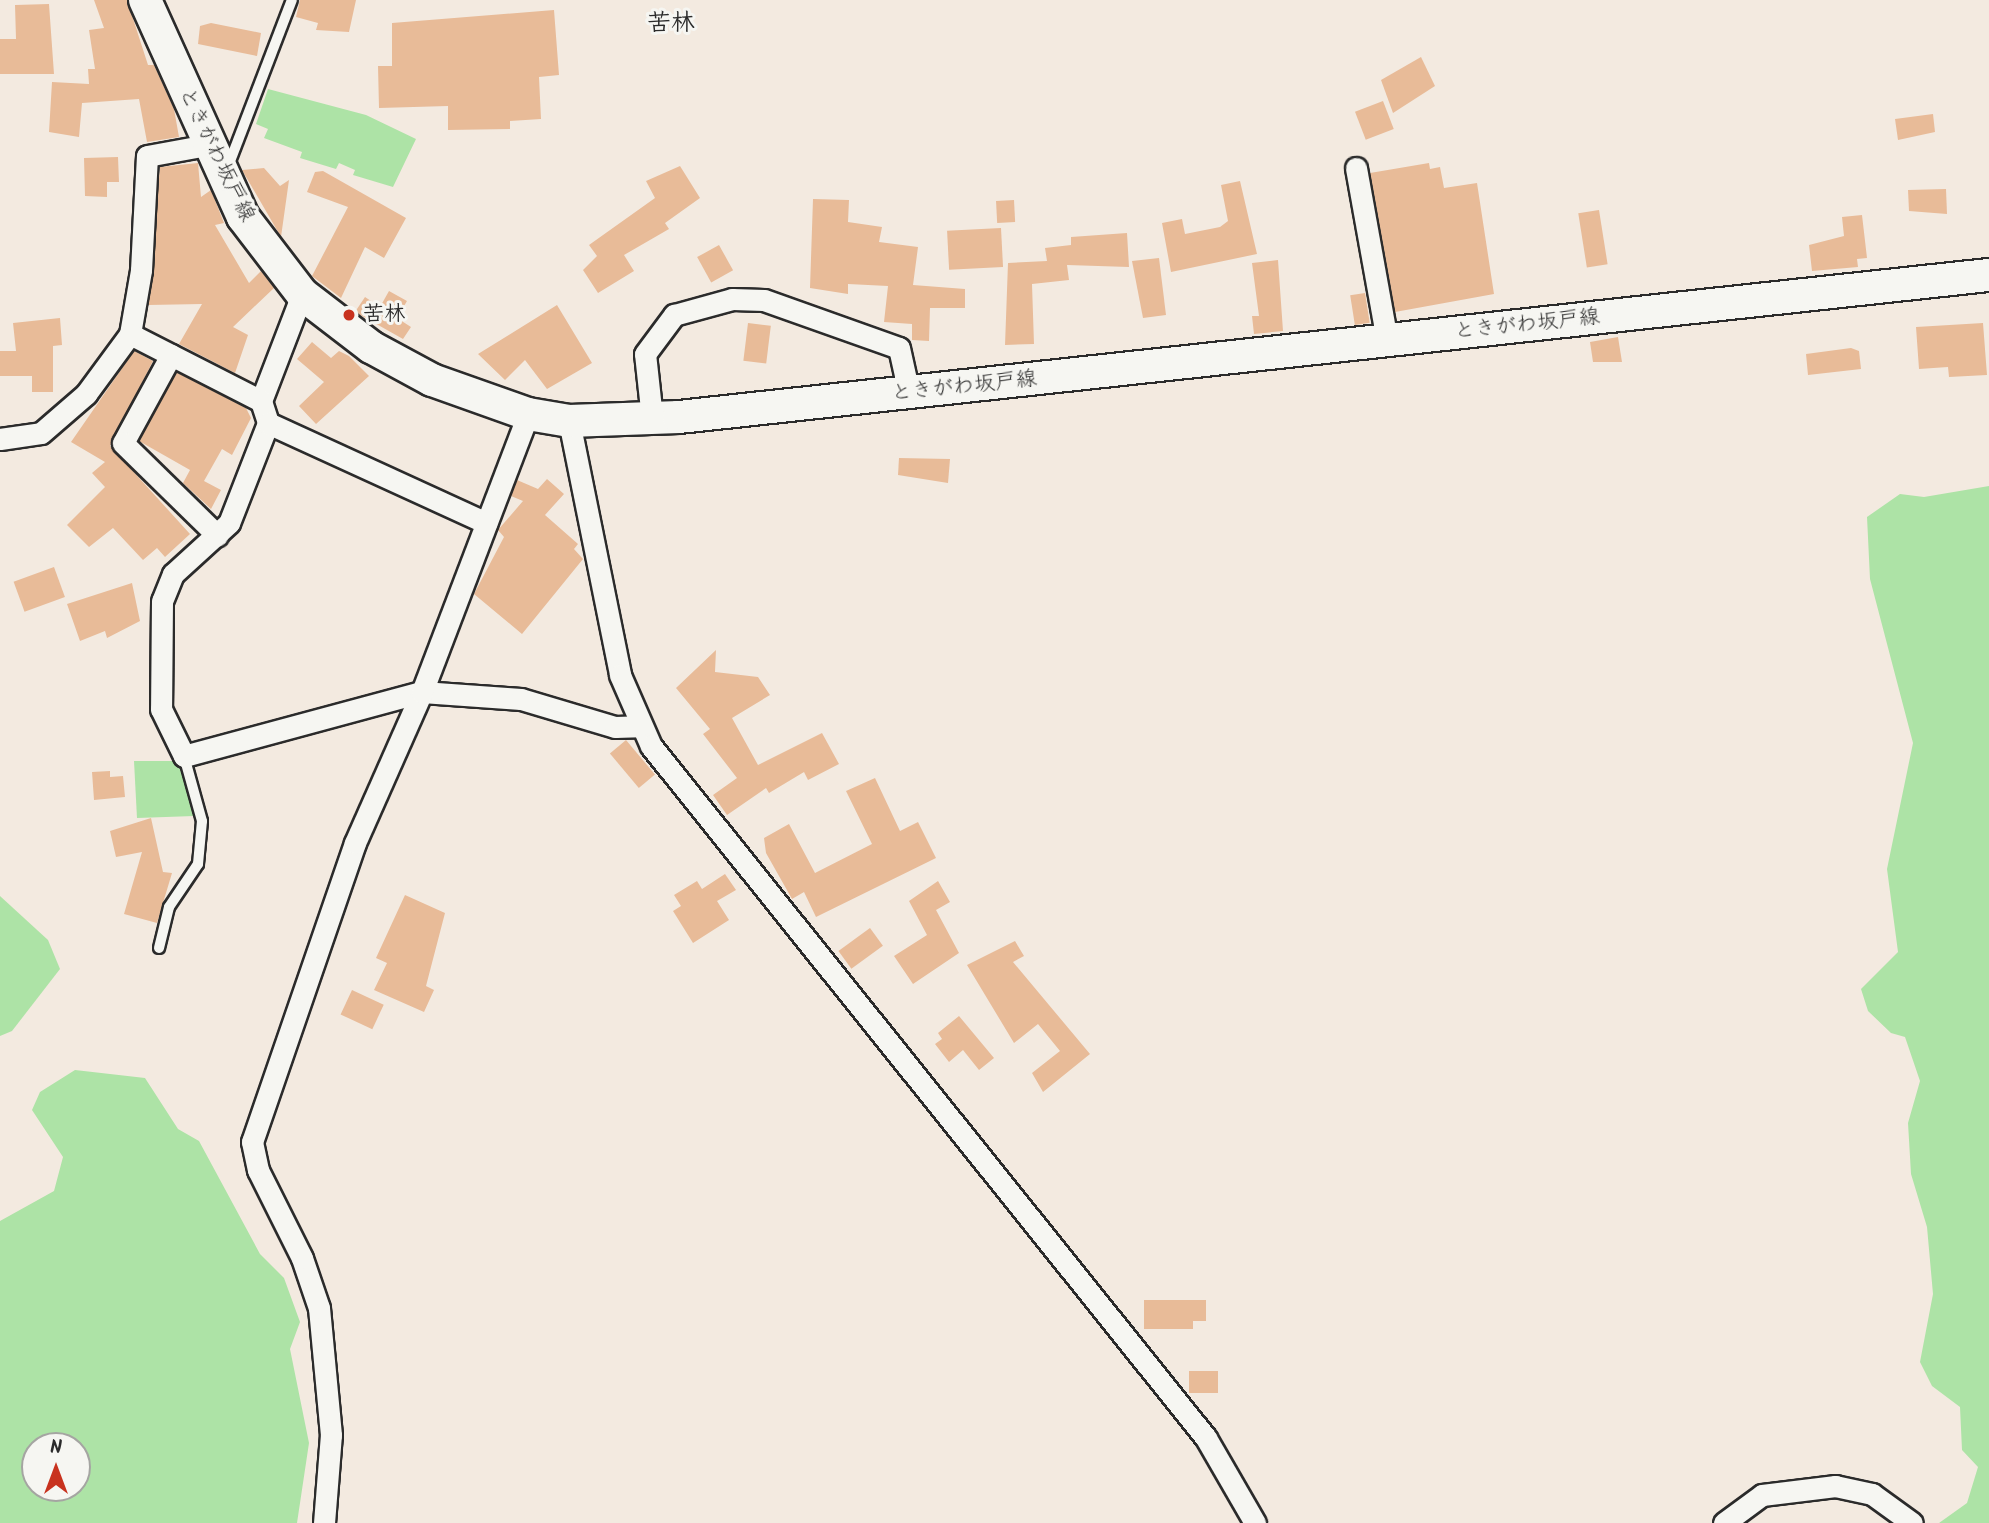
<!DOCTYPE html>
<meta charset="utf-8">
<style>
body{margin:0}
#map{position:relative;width:1989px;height:1523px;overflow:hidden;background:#f3eae0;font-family:Kalam,"Klee One",sans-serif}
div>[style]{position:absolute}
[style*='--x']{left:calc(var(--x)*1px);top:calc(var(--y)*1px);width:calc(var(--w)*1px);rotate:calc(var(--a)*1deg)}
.green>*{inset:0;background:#ade3a6}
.building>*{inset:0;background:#e8bb98;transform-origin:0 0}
.roads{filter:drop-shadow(2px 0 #2b2b2b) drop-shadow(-2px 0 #2b2b2b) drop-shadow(0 2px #2b2b2b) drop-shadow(0 -2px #2b2b2b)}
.lane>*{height:10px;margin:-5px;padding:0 5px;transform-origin:5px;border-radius:5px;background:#f6f6f2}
.street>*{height:21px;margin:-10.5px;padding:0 10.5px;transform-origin:10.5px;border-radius:10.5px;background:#f6f6f2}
.secondary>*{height:32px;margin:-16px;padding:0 16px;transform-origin:16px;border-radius:16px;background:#f6f6f2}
.dots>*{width:19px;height:19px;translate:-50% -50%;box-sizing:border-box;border:4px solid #f6f6f2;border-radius:50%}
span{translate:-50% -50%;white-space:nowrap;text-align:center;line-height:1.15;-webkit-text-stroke:6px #f6f6f2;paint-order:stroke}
.street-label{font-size:21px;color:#2b2b2b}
.poi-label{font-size:21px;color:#2b2b2b;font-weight:700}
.left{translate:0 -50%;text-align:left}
.quarter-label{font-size:24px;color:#2b2b2b;font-weight:700}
.north{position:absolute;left:21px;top:1432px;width:70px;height:70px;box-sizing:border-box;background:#f6f6f2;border:2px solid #a5a5a2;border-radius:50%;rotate:0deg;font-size:19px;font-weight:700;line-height:28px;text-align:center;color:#2b2b2b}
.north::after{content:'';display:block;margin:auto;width:24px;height:32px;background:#c8321e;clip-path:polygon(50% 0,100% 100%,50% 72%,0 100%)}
</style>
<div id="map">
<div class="green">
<i style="clip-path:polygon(268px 89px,366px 115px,416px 139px,393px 187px,353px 175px,355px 170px,339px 163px,336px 169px,300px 158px,302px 152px,264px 138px,268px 129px,256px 124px)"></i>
<i style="clip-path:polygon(1989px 486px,1989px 1523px,1939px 1523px,1967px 1503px,1978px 1467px,1962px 1450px,1960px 1407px,1932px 1386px,1920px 1362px,1933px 1294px,1927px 1227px,1911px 1174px,1908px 1123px,1920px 1081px,1905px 1037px,1891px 1033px,1868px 1011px,1861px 989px,1898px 952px,1887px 869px,1913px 743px,1870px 579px,1867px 517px,1900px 494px,1924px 497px)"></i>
<i style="clip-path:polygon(134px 761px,179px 761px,194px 816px,137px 818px)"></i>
<i style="clip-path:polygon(0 896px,48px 940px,60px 969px,12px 1031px,0 1036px)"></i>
<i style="clip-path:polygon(evenodd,75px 1070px,145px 1078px,178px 1129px,199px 1141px,260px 1254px,284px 1278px,300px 1322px,290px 1349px,309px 1443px,297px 1523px,0 1523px,0 1221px,54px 1191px,63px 1157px,32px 1110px,40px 1092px,75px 1070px,35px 1446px,77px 1446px,77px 1488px,35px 1488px,35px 1446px)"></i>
</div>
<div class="building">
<i style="clip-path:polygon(94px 0,127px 0,148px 65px,154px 65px,174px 109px,179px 137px,147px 142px,139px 99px,82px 103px,79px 137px,49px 132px,52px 82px,89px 84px,88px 69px,95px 69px,89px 30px,104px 28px)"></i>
<i style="clip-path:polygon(300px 0,356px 0,349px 32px,316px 30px,318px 23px,296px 17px)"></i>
<i style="clip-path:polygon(49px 4px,54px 74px,0 74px,0 39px,16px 39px,15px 5px)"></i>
<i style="clip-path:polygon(554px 10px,559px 75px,539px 77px,541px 119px,510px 121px,510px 129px,448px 130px,448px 106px,379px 108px,378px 66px,392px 66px,392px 23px)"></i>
<i style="clip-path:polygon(211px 23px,261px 33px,257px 56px,198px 44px,200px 26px)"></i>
<i style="clip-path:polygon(1421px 57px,1435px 86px,1393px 113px,1381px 80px)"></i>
<i style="left:1383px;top:101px;width:30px;height:30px;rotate:69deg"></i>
<i style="clip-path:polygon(1933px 114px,1935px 132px,1898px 140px,1895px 119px)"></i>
<i style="clip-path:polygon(118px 157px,119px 182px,107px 182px,107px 197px,85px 196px,84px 158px)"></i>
<i style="clip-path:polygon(198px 163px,201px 197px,211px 190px,224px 223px,215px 225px,249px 283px,261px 271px,274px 288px,233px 327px,248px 335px,235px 373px,179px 344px,202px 304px,148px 305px,160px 167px)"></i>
<i style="clip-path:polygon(1429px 163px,1430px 169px,1440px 167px,1444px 188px,1477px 183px,1494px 294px,1395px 312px,1370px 173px)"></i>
<i style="clip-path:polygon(680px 166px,700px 198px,665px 223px,669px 229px,624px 255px,634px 271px,598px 293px,583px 270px,597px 256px,589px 245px,655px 198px,646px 181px)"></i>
<i style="clip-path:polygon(264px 168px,280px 186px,289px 180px,281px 237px,242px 170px)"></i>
<i style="clip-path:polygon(323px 171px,406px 218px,384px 258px,365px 247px,341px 298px,312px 276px,348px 207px,307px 192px,315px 172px)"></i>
<i style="clip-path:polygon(1240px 181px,1257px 254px,1171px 272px,1162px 223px,1182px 219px,1185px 234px,1220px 227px,1228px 221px,1221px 185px)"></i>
<i style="clip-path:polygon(1946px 189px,1947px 214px,1909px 211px,1908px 190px)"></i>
<i style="clip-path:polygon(813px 199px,849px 200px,848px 222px,882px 227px,879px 242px,918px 247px,913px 285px,965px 289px,965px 308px,930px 308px,929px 341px,912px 340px,912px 324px,884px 322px,888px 286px,848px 284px,848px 294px,810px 288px)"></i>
<i style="left:1014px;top:200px;width:22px;height:18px;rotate:87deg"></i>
<i style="left:1599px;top:210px;width:55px;height:21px;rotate:81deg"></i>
<i style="clip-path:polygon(1862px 215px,1867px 258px,1857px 259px,1858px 267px,1812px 271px,1809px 245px,1844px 236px,1842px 217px)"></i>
<i style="left:1001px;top:228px;width:39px;height:54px;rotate:87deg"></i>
<i style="clip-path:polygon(1127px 233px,1129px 267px,1067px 265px,1069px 280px,1032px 284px,1034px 344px,1005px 345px,1008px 263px,1047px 261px,1045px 248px,1071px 245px,1071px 237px)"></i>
<i style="left:719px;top:245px;width:29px;height:25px;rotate:61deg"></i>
<i style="clip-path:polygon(1159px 258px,1166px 315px,1143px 318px,1132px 261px)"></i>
<i style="clip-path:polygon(1278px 260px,1283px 331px,1254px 334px,1252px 316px,1259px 316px,1252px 263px)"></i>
<i style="clip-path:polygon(389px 291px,407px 301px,397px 318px,411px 327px,403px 339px,355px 312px,365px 297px,380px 307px)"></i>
<i style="left:1365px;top:293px;width:30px;height:15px;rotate:81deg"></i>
<i style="clip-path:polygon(557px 305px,592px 363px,547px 389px,525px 360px,505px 380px,478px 354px)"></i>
<i style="clip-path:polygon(60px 318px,62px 345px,53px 346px,53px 392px,32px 392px,32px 376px,0 376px,0 351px,16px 351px,13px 323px)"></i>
<i style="left:748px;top:323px;width:23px;height:38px;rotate:7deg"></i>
<i style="clip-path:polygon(1983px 323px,1987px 375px,1949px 377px,1948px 367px,1919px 369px,1916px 327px)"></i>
<i style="clip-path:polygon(1618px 337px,1622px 362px,1593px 362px,1590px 342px)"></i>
<i style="clip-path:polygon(312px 342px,331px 358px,339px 351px,349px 356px,369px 376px,316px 424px,299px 406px,324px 382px,297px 359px)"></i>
<i style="clip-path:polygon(1851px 348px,1859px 351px,1861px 369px,1808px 375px,1806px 354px)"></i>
<i style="clip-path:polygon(134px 351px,153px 361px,110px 446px,190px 534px,165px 557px,157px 548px,143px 560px,113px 528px,89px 547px,67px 525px,105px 487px,92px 473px,105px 462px,71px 442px)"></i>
<i style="clip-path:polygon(176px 372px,246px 408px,251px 418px,232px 455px,222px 449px,204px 481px,221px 490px,211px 509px,183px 483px,190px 470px,139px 441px)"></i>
<i style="clip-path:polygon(899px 458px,950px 459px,948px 483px,898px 475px)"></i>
<i style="clip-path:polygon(547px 479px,564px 494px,545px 515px,578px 544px,574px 549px,583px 559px,522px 634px,474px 594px,504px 537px,498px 530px,523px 501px,511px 496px,517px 480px,538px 489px)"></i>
<i style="left:54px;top:567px;width:32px;height:43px;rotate:70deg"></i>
<i style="clip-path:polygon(132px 583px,140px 621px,107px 638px,105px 631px,80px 641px,67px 604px)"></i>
<i style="clip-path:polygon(716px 650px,715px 672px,758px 677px,770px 695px,732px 718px,758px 765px,822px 733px,839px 764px,808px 780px,804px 772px,769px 793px,766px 788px,727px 815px,713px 795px,737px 778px,703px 734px,710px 729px,676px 688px)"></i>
<i style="left:626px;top:740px;width:45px;height:21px;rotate:50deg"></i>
<i style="clip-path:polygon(110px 771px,110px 777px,123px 776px,125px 797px,94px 800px,92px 772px)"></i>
<i style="clip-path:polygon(875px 778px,900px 831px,918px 822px,936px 858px,816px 917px,804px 892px,792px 899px,766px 853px,764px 838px,789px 824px,815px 873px,872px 844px,846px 791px)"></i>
<i style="clip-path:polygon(151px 818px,163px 872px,172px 873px,157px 923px,124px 914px,142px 852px,116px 857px,110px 831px)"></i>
<i style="clip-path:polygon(725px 874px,736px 890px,717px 901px,729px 920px,693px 943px,673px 911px,681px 906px,674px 895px,697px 881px,702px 889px)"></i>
<i style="clip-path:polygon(938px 881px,950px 902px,936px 910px,959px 953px,913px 984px,894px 956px,927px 935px,909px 901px)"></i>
<i style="clip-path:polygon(405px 895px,445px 913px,426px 986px,434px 990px,424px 1012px,374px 990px,387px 963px,376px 958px)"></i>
<i style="left:870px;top:928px;width:22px;height:39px;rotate:54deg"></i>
<i style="clip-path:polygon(1015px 941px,1024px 956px,1013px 962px,1090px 1054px,1043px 1092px,1032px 1073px,1060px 1051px,1038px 1024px,1014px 1043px,967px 965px)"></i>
<i style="left:352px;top:990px;width:35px;height:27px;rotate:25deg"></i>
<i style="clip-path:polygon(959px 1016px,994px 1058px,979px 1070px,963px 1050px,949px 1062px,935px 1044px,942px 1039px,938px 1033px)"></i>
<i style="clip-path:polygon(1144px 1300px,1206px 1300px,1206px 1321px,1193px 1321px,1193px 1329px,1144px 1329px)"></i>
<i style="left:1189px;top:1371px;width:29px;height:22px"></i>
</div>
<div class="roads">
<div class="lane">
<i style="--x:227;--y:169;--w:181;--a:-69"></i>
<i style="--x:159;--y:948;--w:42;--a:-76.3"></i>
<i style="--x:169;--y:907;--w:52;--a:-56"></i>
<i style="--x:198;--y:864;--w:43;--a:-84.7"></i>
<i style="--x:202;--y:821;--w:67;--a:-105.5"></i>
</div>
<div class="street">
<i style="--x:1356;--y:168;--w:176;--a:79.8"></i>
<i style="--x:130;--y:334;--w:65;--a:-80.2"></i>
<i style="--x:141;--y:270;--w:114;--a:-87"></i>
<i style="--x:147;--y:156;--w:61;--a:-10.4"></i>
<i style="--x:171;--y:355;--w:100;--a:118.6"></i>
<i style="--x:123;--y:443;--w:132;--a:44.4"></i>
<i style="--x:261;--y:401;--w:115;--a:-69"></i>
<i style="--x:652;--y:418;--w:64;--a:-96.2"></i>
<i style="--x:645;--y:354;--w:49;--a:-53.4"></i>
<i style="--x:674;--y:315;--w:60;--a:-15.4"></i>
<i style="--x:732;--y:299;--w:32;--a:2"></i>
<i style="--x:764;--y:300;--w:143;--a:19.6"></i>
<i style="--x:899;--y:348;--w:46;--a:77.5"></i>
<i style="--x:569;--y:421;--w:259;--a:78.6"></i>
<i style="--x:620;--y:675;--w:77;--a:66.4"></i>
<i style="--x:651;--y:746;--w:887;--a:51.27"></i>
<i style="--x:1206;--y:1438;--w:98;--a:60"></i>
<i style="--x:268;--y:423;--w:107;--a:111.3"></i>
<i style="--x:229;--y:523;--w:76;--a:137.7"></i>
<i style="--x:173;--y:574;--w:29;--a:112"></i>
<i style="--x:162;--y:601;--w:108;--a:90.5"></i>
<i style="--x:161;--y:709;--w:52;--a:63.9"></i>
<i style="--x:184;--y:756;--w:246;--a:-15.1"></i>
<i style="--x:422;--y:692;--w:99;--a:4"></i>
<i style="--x:521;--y:699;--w:98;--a:16.6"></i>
<i style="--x:615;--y:727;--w:24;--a:-2"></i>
<i style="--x:0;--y:439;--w:41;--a:-8.3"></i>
<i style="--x:41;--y:433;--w:60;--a:-40.9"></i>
<i style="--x:86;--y:394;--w:74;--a:-53.7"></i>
<i style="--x:130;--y:334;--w:147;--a:27.1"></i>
<i style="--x:261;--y:401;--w:23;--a:72"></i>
<i style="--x:268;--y:423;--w:240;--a:24.6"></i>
<i style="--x:324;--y:1523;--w:88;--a:-85.5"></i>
<i style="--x:331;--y:1435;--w:128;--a:-95.4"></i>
<i style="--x:319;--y:1308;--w:53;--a:-108.8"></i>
<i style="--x:302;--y:1258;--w:98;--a:-116.6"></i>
<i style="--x:258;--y:1170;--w:29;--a:-102"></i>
<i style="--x:252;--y:1142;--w:316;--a:-71"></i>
<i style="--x:355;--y:843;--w:165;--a:-66.1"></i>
<i style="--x:422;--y:692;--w:298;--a:-69.1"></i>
<i style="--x:1724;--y:1523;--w:47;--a:-36.4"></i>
<i style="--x:1762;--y:1495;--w:74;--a:-7"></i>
<i style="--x:1835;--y:1486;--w:38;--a:12"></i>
<i style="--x:1872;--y:1494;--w:49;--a:35.9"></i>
</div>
<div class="secondary">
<i style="--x:145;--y:0;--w:238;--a:65.7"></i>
<i style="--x:243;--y:217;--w:97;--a:52.5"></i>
<i style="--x:302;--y:294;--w:87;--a:37.5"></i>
<i style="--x:371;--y:347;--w:69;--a:28.4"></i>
<i style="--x:432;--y:380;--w:102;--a:19.5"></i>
<i style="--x:528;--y:414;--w:42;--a:9.7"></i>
<i style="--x:569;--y:421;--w:110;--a:-2.1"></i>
<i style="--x:679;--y:417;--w:1318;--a:-6.19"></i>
</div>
</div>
<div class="dots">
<i style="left:349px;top:315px;background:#c8321e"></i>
</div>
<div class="street-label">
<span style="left:216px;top:155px;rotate:64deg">ときがわ坂戸線</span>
<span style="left:1527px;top:325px;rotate:-6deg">ときがわ坂戸線</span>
<span style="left:964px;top:387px;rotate:-6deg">ときがわ坂戸線</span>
</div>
<div class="poi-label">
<span class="left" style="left:363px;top:315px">苦林</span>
</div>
<div class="quarter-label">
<span style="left:671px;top:24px">苦林</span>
</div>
<div class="north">N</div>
</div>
